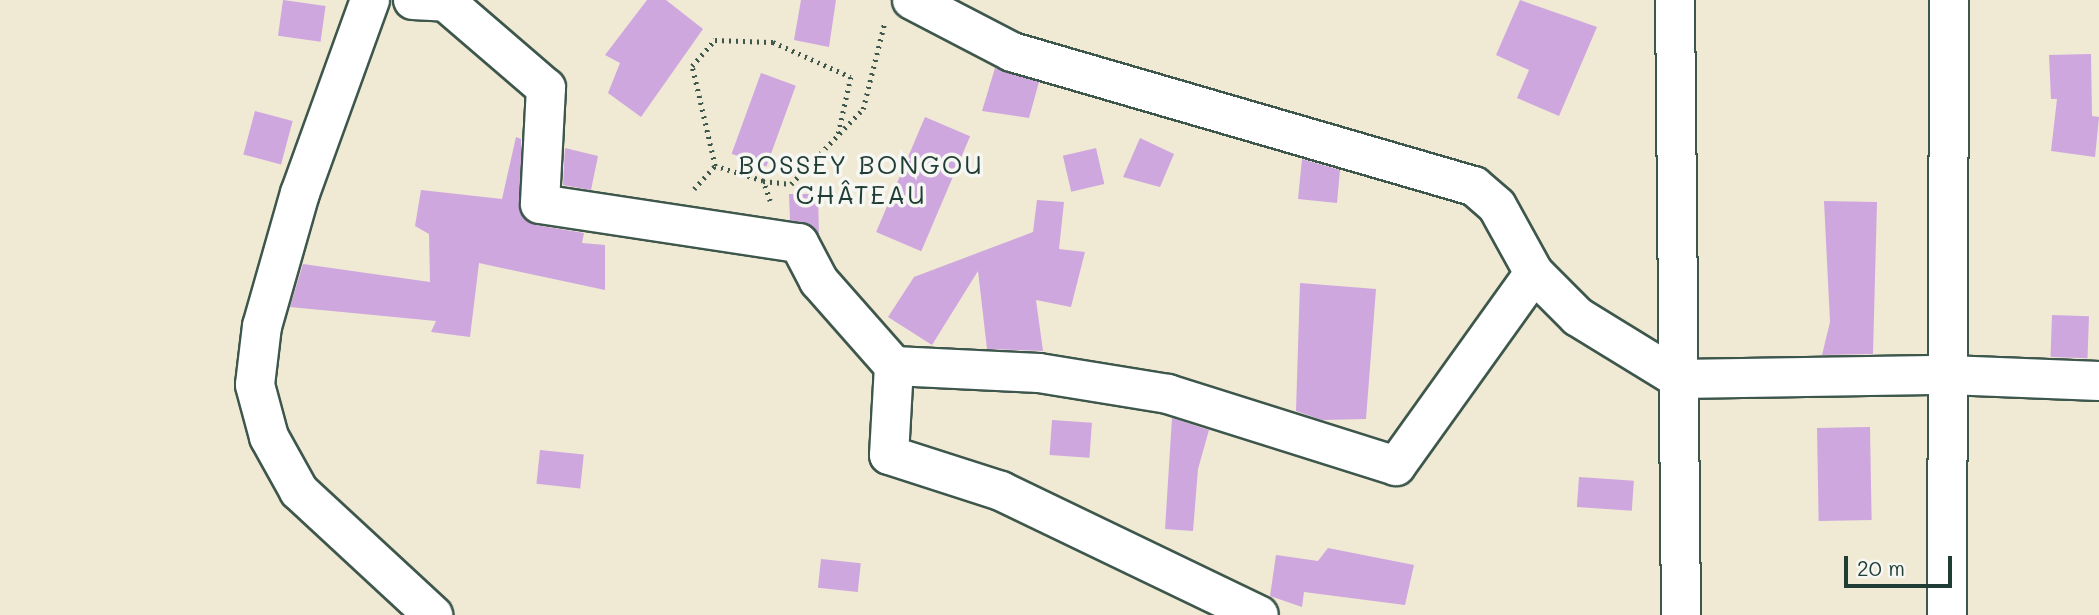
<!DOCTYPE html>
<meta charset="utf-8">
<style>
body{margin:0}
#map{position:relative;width:2099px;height:615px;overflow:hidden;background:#f0e9d4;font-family:Mali,sans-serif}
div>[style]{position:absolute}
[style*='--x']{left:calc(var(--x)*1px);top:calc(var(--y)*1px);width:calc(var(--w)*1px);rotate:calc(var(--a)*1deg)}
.building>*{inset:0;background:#cea7df;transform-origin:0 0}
.path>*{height:4.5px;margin-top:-2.25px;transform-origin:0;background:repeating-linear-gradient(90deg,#3e574c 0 2px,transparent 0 7px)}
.roads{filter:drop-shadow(2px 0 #3e574c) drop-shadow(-2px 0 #3e574c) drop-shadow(0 2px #3e574c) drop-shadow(0 -2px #3e574c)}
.minor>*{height:38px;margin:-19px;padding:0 19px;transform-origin:19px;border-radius:19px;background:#fff}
span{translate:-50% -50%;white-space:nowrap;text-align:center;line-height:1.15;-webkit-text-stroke:7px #f6f6f2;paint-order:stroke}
.quarter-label{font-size:26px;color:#1f3d34;letter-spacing:2px}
.scale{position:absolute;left:1844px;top:556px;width:108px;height:32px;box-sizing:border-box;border:4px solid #1f3d34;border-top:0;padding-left:9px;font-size:21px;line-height:24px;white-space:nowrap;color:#1f3d34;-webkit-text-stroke:5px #f6f6f2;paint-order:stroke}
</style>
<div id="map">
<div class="building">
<i style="left:283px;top:0;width:43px;height:36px;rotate:8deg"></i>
<i style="clip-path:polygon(647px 0,666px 0,703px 29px,641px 117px,608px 93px,620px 63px,605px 55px)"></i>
<i style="clip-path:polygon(801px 0,836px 0,829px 47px,794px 40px)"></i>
<i style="clip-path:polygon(1520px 0,1597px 27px,1559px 116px,1517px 98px,1529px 70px,1496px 55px)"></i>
<i style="clip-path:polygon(2091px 54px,2092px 116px,2099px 117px,2095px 157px,2051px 151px,2057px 99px,2051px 99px,2049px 55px)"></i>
<i style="clip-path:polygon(995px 68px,1039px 82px,1029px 118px,982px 111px)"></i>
<i style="left:761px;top:73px;width:37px;height:86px;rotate:20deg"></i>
<i style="left:255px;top:111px;width:39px;height:45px;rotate:15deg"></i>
<i style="left:925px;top:117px;width:49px;height:125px;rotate:23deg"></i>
<i style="clip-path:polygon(516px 137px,521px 139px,521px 214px,536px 225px,584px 233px,582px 243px,605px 245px,605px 290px,479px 263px,470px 337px,431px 332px,436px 321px,290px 307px,303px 264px,430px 282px,429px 234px,415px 226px,421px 190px,502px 199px)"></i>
<i style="clip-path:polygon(1140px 138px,1174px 154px,1160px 187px,1123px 177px)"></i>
<i style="clip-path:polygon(565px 148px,598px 156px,591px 190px,563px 185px)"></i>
<i style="left:1096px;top:148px;width:37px;height:34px;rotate:77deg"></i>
<i style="clip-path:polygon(1302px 159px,1340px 170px,1337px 203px,1298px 199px)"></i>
<i style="clip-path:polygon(789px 194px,818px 194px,819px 235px,811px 225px,790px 220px)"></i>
<i style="clip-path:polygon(1037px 200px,1064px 202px,1059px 249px,1085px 252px,1071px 307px,1036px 300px,1043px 351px,987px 349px,978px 271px,932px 345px,888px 317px,914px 277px,1033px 232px)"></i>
<i style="clip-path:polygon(1824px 201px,1877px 202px,1873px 354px,1822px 355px,1830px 322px)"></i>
<i style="clip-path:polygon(1300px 283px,1376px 289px,1366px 419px,1322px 420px,1296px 411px)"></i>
<i style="left:2052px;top:315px;width:37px;height:42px;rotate:2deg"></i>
<i style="clip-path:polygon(1172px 418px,1209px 430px,1198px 469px,1193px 531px,1165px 529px)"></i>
<i style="left:1052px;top:420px;width:40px;height:35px;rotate:4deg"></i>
<i style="left:1870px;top:427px;width:93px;height:53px;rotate:89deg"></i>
<i style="left:540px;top:450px;width:44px;height:34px;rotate:6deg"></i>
<i style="left:1579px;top:477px;width:55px;height:30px;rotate:4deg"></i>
<i style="clip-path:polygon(1328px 548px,1414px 565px,1405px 605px,1304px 592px,1302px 607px,1270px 596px,1276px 555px,1318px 561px)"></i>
<i style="left:821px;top:559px;width:40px;height:29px;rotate:6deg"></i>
</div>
<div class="path">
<i style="--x:763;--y:181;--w:50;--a:-162.6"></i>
<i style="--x:715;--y:166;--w:103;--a:-103"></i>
<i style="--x:692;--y:66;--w:35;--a:-49"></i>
<i style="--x:715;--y:40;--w:58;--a:2"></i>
<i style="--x:773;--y:42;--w:85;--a:24.2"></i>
<i style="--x:851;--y:77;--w:60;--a:102.4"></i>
<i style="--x:694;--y:189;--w:31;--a:-48"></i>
<i style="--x:770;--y:201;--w:21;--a:-109"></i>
<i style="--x:763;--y:181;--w:28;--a:6"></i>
<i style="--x:791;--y:184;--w:104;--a:-46.2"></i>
<i style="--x:863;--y:109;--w:87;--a:-76"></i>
</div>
<div class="roads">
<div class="minor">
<i style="--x:370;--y:0;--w:205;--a:109.9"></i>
<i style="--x:300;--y:193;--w:138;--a:105.9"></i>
<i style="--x:262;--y:326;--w:59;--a:96.8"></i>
<i style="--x:255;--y:385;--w:54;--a:74.9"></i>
<i style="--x:269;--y:437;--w:62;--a:60.9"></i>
<i style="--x:299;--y:491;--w:183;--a:42.8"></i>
<i style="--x:413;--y:0;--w:33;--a:3"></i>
<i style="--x:446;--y:2;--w:132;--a:40.7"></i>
<i style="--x:546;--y:88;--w:116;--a:93"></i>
<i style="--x:540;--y:204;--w:262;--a:8.6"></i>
<i style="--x:799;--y:243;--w:43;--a:62.2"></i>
<i style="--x:819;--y:281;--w:113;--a:48.6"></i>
<i style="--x:894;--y:366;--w:145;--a:2.8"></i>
<i style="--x:1039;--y:373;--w:131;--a:9.2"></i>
<i style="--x:1168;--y:394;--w:239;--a:17.5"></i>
<i style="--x:1396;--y:466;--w:237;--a:-54.4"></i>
<i style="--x:912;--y:0;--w:113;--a:27.5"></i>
<i style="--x:1012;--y:52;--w:481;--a:16.2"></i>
<i style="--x:1474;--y:186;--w:30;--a:41"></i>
<i style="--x:1497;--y:206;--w:77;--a:61.1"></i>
<i style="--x:1534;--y:273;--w:62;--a:45"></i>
<i style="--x:1578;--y:317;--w:119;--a:31.5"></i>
<i style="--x:1679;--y:379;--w:269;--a:-0.9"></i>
<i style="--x:1948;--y:375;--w:151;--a:2.3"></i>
<i style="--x:1675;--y:0;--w:615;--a:89.44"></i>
<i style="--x:894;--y:366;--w:89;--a:93.2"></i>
<i style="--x:889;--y:455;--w:118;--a:17.8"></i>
<i style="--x:1001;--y:491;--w:286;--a:25.7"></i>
<i style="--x:1947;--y:615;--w:615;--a:-89.81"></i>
</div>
</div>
<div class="quarter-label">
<span style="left:861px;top:180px">BOSSEY BONGOU<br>CHÂTEAU</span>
</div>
<div class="scale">20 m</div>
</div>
